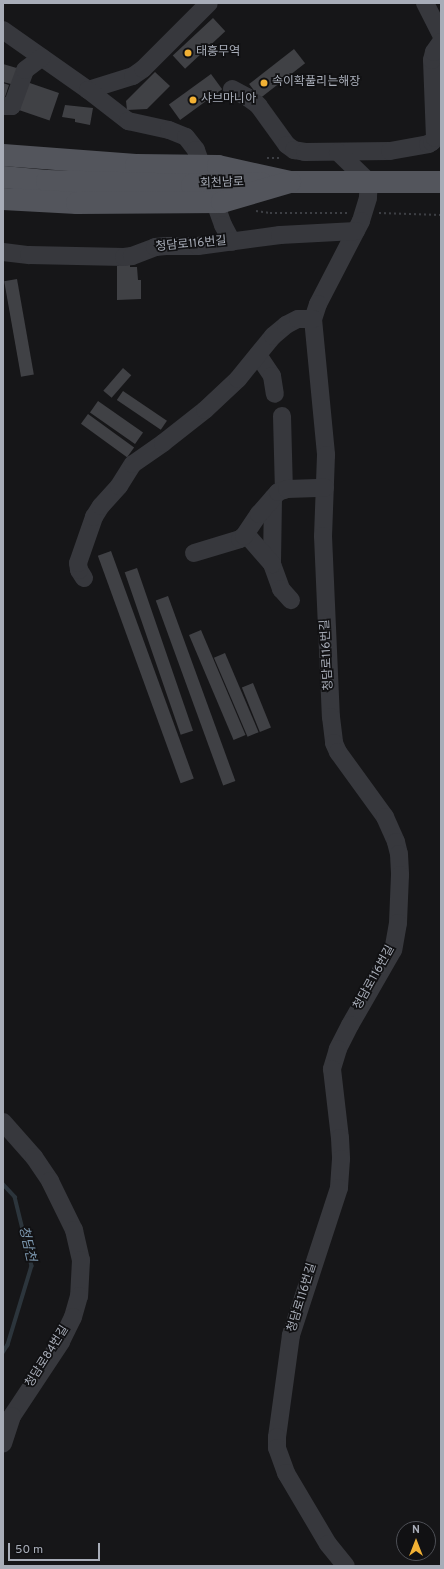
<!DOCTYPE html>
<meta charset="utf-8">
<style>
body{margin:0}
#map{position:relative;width:444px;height:1569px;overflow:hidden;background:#161618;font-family:Overpass,"Noto Sans KR",sans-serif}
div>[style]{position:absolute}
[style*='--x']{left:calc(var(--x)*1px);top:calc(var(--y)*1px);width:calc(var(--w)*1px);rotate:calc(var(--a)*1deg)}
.stream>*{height:3.5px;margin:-1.75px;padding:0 1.75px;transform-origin:1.75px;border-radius:1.75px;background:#2c353c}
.building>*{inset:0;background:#404145;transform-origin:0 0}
.path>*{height:2px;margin-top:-1px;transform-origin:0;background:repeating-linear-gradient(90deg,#3d3f44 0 2px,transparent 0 5px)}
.minor>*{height:18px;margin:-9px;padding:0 9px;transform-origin:9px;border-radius:9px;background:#37383d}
.major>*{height:22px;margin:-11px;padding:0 11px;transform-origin:11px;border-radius:11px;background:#53555c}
.major-bridge>*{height:22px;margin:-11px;padding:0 11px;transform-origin:11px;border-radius:11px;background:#53555c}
.dots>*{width:11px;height:11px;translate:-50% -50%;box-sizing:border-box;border:2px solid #111113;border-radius:50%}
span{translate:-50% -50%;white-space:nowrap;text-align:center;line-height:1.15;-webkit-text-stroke:3.5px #111113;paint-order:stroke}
.poi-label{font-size:12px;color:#a8adb8}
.left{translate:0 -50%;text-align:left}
.street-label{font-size:12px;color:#a8adb8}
.water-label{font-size:13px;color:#7f9bb3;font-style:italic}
.frame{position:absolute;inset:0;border:4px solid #a8adb8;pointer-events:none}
.north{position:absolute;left:396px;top:1521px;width:40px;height:40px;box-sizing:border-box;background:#111113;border:1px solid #4d4f55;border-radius:50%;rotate:0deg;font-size:11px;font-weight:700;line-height:16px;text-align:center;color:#a8adb8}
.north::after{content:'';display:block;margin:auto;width:14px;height:18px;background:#f2b134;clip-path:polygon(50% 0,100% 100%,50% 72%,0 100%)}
.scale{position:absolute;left:8px;top:1543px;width:92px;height:18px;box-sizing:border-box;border:2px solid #a8adb8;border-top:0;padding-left:5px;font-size:12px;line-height:14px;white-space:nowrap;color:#a8adb8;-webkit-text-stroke:3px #111113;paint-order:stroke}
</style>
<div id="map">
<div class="stream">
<i style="--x:3;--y:1184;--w:18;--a:47"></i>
<i style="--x:15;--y:1197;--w:71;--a:76.2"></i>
<i style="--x:32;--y:1266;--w:83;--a:106.9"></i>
<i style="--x:8;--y:1345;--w:9;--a:122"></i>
</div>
<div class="building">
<i style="left:213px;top:18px;width:18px;height:55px;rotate:47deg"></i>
<i style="left:294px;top:49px;width:18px;height:57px;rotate:52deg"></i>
<i style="clip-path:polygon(3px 64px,20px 69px,15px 85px,3px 82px)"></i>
<i style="clip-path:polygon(155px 72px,170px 86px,147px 109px,127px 110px,126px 101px)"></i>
<i style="left:211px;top:74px;width:19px;height:52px;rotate:54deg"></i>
<i style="left:24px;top:81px;width:37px;height:29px;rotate:19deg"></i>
<i style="clip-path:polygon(3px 83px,9px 85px,3px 103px)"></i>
<i style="clip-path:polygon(65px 105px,93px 108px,90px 125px,75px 122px,75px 119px,62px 117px)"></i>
<i style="clip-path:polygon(130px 261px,130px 267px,137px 267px,138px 280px,141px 280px,141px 299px,117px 300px,117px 266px,119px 266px,119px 262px)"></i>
<i style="left:17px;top:279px;width:97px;height:13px;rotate:80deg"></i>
<i style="left:123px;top:368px;width:11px;height:30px;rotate:41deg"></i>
<i style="left:123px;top:391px;width:53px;height:11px;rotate:34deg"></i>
<i style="left:98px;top:401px;width:55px;height:14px;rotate:35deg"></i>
<i style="left:88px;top:414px;width:57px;height:12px;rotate:36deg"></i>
<i style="left:111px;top:551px;width:242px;height:14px;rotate:70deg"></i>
<i style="left:137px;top:568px;width:172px;height:13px;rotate:71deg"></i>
<i style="left:168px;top:596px;width:197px;height:13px;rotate:70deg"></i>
<i style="left:201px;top:630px;width:114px;height:13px;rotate:67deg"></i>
<i style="left:225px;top:653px;width:86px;height:12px;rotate:67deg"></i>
<i style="left:253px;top:683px;width:48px;height:12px;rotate:68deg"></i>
</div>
<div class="path">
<i style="--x:267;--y:158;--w:13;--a:0"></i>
<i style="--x:256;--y:211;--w:14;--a:8"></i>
<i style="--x:270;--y:213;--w:79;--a:0"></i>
<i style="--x:379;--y:213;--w:62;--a:1.8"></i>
</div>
<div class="minor">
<i style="--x:425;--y:3;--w:36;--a:63"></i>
<i style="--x:3;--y:30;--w:104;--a:35.2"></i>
<i style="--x:88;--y:90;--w:47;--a:-17.3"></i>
<i style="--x:133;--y:76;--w:12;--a:-35"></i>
<i style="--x:143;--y:69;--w:93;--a:-45"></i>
<i style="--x:232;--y:89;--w:17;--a:28"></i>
<i style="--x:247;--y:97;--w:14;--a:36"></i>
<i style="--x:258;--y:105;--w:49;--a:54.1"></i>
<i style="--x:287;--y:145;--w:9;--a:36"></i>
<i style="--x:294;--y:150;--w:11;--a:10"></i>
<i style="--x:305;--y:152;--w:85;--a:-0.7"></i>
<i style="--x:390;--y:151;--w:39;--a:-10"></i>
<i style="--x:428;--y:144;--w:4;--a:-27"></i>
<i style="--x:432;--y:142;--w:5;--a:-53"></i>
<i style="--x:435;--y:138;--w:78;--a:-92.2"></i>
<i style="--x:432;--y:60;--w:8;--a:-76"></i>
<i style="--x:434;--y:52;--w:12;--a:-55"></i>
<i style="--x:88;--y:90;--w:51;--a:37.8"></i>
<i style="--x:128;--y:121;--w:42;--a:12.4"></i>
<i style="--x:169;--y:130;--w:18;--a:22"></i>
<i style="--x:186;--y:137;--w:16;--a:52"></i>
<i style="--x:196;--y:150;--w:80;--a:70.2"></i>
<i style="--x:223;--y:225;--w:19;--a:62"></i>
<i style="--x:3;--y:106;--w:9;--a:0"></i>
<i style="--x:12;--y:106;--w:38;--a:-70"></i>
<i style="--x:25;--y:70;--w:21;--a:-37"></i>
<i style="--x:338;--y:152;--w:43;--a:44.1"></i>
<i style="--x:369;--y:182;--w:16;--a:94"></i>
<i style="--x:368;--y:198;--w:24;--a:107"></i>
<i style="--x:361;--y:221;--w:93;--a:117.4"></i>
<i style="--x:318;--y:304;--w:16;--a:108"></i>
<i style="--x:313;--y:319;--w:137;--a:84.5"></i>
<i style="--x:326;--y:455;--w:81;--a:92.1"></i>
<i style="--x:323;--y:536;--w:181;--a:87.5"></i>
<i style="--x:331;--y:717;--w:26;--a:83"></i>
<i style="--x:334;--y:743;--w:10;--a:66"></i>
<i style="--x:338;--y:752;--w:80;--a:54.1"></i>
<i style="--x:385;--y:817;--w:27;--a:66"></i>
<i style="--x:396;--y:842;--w:12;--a:76"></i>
<i style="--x:399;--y:854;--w:21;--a:87"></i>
<i style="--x:400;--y:875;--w:48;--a:92.4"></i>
<i style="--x:398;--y:923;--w:27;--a:100"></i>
<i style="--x:393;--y:950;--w:86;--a:119.8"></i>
<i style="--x:350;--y:1025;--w:27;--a:117"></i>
<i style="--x:338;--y:1049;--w:21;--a:107"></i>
<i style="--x:332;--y:1069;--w:69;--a:83.4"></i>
<i style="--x:340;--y:1138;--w:21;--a:87"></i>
<i style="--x:341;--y:1159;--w:29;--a:94"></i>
<i style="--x:339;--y:1188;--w:155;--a:108.1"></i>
<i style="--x:291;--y:1335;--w:103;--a:97.8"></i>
<i style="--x:277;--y:1437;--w:11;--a:90"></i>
<i style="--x:277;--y:1448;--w:27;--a:70"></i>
<i style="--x:286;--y:1473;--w:82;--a:59.4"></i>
<i style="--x:328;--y:1544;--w:28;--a:51"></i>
<i style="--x:3;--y:252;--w:26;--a:7"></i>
<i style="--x:29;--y:255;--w:95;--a:1.2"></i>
<i style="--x:124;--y:257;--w:8;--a:-7"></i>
<i style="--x:132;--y:256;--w:25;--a:-21"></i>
<i style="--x:155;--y:247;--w:11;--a:-5"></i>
<i style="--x:166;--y:246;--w:32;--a:0"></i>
<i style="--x:198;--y:246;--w:83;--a:-7.6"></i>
<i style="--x:280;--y:235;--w:76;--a:-3"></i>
<i style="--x:258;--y:355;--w:25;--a:56"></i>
<i style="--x:272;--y:376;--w:18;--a:81"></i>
<i style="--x:282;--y:416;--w:74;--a:88.5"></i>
<i style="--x:273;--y:498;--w:66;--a:90.9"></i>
<i style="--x:272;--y:564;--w:27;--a:70"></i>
<i style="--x:281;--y:589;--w:15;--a:48"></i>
<i style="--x:246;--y:534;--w:40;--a:49"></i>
<i style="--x:194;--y:553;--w:48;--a:-16.9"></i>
<i style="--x:240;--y:539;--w:5;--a:-37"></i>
<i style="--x:244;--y:536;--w:27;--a:-56"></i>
<i style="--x:259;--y:514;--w:29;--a:-49"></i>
<i style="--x:278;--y:492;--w:9;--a:-18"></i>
<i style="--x:287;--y:489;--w:38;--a:-2"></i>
<i style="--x:84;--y:578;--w:9;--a:-122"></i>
<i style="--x:79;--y:570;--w:7;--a:-98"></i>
<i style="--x:78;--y:563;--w:49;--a:-70.8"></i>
<i style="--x:94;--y:517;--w:13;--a:-58"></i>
<i style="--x:101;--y:506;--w:27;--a:-48"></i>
<i style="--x:119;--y:486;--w:26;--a:-58"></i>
<i style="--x:133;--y:464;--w:37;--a:-35"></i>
<i style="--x:163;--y:443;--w:53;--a:-38.2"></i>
<i style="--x:205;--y:410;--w:45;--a:-43.2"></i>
<i style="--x:238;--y:379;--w:55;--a:-50.9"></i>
<i style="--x:273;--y:336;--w:17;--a:-40"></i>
<i style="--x:286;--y:325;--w:13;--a:-27"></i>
<i style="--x:298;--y:319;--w:15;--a:0"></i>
<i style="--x:3;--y:1122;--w:47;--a:48.5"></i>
<i style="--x:34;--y:1157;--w:29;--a:56"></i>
<i style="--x:50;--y:1181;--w:55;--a:63.9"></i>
<i style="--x:74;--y:1230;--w:31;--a:77"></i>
<i style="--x:81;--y:1260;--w:36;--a:93"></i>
<i style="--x:79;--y:1296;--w:22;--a:106"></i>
<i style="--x:73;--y:1317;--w:28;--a:116"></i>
<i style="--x:61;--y:1342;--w:89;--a:123.5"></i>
<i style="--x:12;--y:1416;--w:29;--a:108"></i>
</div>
<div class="major">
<i style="--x:3;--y:155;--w:133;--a:4.3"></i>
<i style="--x:136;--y:165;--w:82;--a:0.7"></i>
<i style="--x:218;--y:166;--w:74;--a:12.5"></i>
<i style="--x:290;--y:182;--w:151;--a:0"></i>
</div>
<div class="major-bridge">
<i style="--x:3;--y:177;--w:44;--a:5.2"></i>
<i style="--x:47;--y:181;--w:145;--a:1.6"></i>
<i style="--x:192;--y:185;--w:69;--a:-1.7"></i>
<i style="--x:3;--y:199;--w:74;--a:3.1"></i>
<i style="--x:77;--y:203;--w:145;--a:-0.4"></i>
<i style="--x:222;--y:202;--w:71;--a:-16.4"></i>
</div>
<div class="dots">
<i style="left:188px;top:53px;background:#f2b134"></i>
<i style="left:264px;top:83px;background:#f2b134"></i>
<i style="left:193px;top:100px;background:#f2b134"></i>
</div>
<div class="poi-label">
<span class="left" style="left:196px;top:53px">태흥무역</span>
<span class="left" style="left:272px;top:83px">속이확풀리는해장</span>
<span class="left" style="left:201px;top:100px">샤브마니아</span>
</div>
<div class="street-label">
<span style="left:222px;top:184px;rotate:-2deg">회천남로</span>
<span style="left:191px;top:245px;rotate:-5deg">청담로116번길</span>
<span style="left:328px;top:655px;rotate:-93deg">청담로116번길</span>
<span style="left:375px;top:978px;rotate:-61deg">청담로116번길</span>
<span style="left:303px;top:1298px;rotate:-73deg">청담로116번길</span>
<span style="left:48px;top:1357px;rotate:-58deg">청담로84번길</span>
</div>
<div class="water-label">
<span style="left:26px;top:1244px;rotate:77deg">청담천</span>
</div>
<div class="frame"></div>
<div class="north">N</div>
<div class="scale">50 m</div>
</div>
